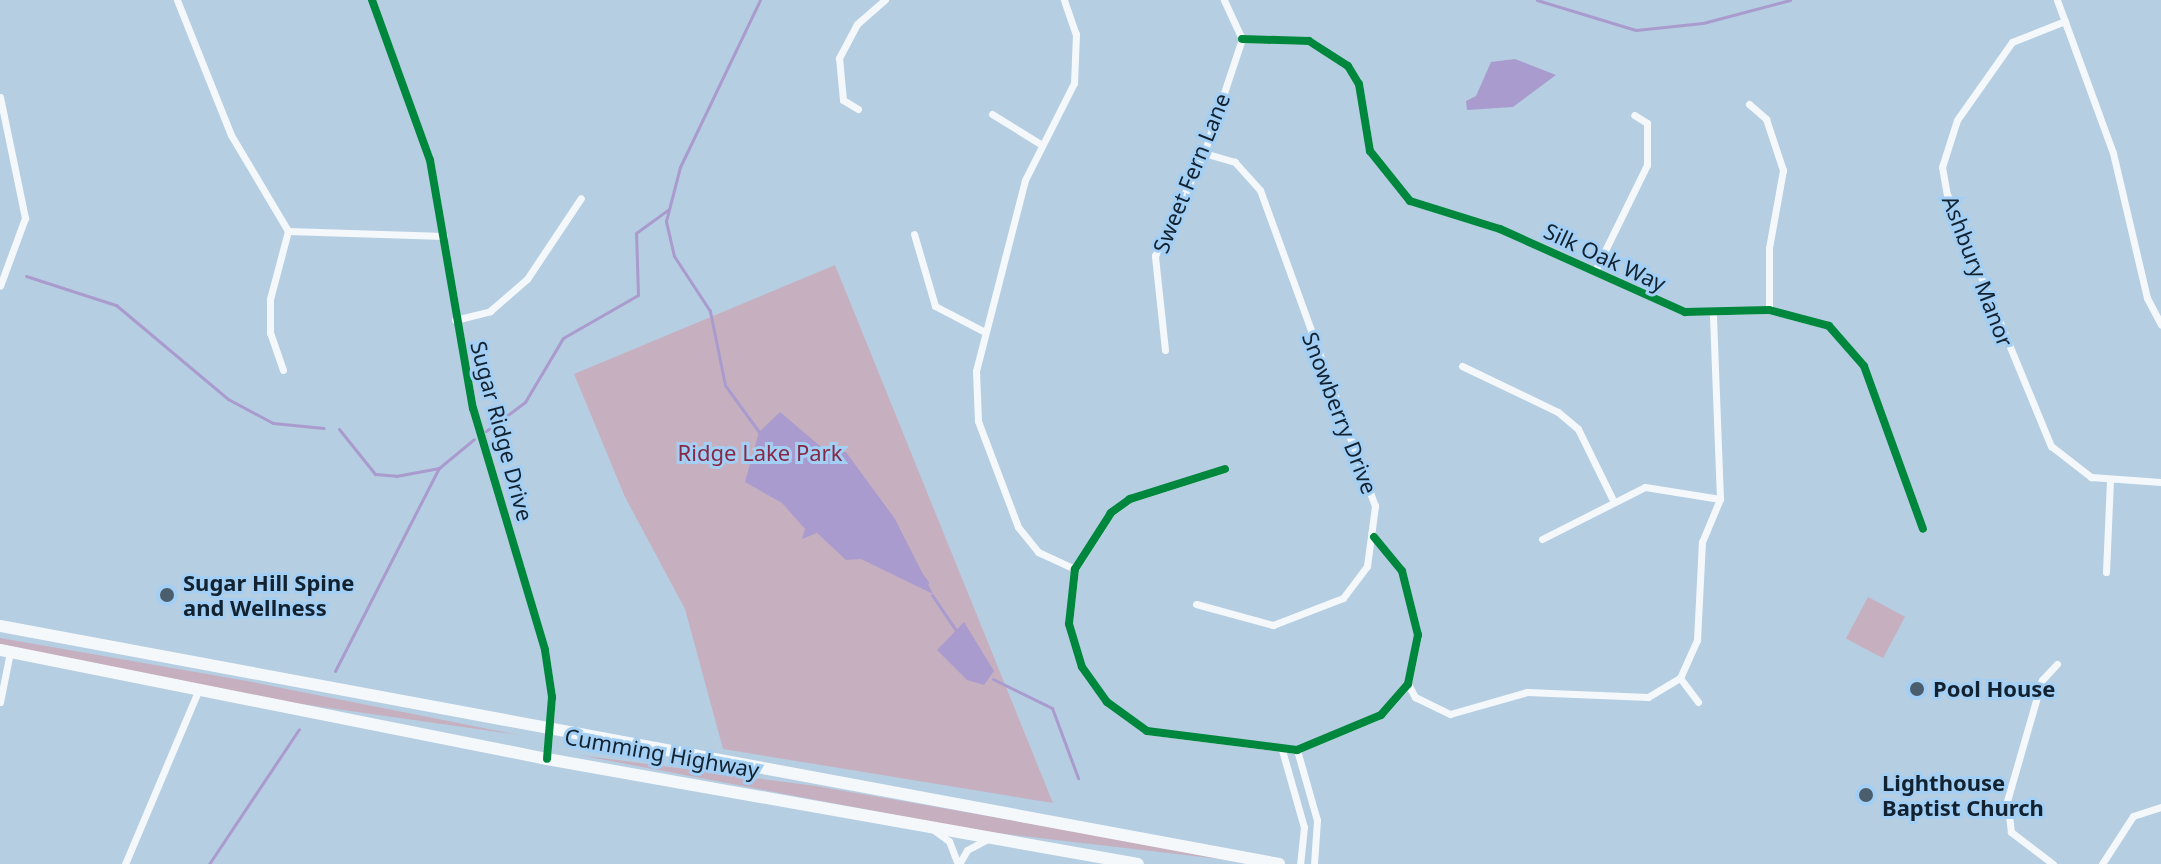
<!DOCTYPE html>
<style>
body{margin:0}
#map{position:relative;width:2161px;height:864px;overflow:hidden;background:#b6cee2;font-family:"Noto Sans",sans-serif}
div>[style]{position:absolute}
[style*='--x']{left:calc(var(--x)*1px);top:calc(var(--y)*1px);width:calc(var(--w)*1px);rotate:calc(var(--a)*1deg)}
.green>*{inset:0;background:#c6b0c0;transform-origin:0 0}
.water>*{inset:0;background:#a99bce}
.stream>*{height:3px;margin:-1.5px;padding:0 1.5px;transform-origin:1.5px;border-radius:1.5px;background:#a99bce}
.street>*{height:7px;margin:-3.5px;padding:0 3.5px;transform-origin:3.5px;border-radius:3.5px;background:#f4f8fb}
.highway>*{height:12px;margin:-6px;padding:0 6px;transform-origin:6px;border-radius:6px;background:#f4f8fb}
.cycleway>*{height:8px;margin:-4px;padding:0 4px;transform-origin:4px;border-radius:4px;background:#00873e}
.dots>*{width:22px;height:22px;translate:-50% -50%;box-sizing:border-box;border:4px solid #a4cff4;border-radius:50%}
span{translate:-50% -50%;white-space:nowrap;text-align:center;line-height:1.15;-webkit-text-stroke:6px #a4cff4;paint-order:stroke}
.street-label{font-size:22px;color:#122230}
.park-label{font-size:22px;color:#862946}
.poi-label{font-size:22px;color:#122230;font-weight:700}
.left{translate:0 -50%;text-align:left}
</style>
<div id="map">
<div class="green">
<i style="clip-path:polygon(835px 265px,1053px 803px,723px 749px,685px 609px,625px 497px,574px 374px)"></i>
<i style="left:1868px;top:597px;width:42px;height:47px;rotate:28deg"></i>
<i style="clip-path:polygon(0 638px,247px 681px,519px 735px,245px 696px,0 645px)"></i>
<i style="clip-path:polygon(579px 755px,816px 786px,1262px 864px,980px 831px)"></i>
</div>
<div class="water">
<i style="clip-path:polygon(1515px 59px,1556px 75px,1513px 107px,1467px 110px,1466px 101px,1476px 96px,1491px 62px)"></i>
<i style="clip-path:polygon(780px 412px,826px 451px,846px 452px,895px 519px,933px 594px,861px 559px,846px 560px,817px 533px,802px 539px,805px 529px,782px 503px,745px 482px,759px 432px)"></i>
<i style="clip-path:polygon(964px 622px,994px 671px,984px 685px,967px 680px,937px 650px)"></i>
</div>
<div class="stream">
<i style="--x:1537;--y:0;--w:103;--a:16.9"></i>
<i style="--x:1636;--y:30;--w:67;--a:-6"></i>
<i style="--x:1703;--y:23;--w:90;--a:-14.8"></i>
<i style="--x:26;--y:276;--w:95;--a:17.9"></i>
<i style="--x:116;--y:305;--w:146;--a:40"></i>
<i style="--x:228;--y:399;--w:51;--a:28.1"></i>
<i style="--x:273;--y:423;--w:51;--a:5.6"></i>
<i style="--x:339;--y:429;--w:58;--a:51.3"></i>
<i style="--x:375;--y:474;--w:21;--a:5"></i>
<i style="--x:396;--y:476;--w:44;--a:-10.5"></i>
<i style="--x:439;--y:468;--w:45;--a:-39.6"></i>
<i style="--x:486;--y:431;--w:49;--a:-36.6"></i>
<i style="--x:525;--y:402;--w:74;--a:-59.3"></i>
<i style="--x:563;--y:338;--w:86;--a:-29.8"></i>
<i style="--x:638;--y:295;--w:62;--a:-91.8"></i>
<i style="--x:636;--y:233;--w:41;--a:-36"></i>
<i style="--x:759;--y:432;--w:58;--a:-125.9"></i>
<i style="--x:725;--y:385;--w:76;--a:-101.5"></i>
<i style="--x:710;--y:311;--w:66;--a:-123.2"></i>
<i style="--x:674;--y:256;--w:36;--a:-103"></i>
<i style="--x:666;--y:221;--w:56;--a:-75.5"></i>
<i style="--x:680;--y:167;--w:185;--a:-64.4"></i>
<i style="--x:916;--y:567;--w:19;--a:54"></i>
<i style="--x:932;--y:595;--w:41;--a:55.9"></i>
<i style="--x:335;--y:671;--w:228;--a:-62.9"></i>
<i style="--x:993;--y:679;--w:66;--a:26.2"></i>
<i style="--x:1052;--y:708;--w:75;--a:69.6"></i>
<i style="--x:209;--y:864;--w:162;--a:-56.3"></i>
</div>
<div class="street">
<i style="--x:177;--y:0;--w:145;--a:68.2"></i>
<i style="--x:231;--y:135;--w:112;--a:59.3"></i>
<i style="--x:372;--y:0;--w:170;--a:70.1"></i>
<i style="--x:430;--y:160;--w:252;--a:80.2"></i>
<i style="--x:473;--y:408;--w:252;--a:73.4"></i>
<i style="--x:545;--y:650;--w:48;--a:81.5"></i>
<i style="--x:552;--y:697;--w:62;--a:94.6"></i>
<i style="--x:1064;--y:0;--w:36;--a:71"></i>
<i style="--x:1076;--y:34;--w:49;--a:92.3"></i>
<i style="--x:1074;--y:83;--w:109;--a:116.8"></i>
<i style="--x:1025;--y:180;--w:197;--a:104.4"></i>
<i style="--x:976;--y:371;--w:50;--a:87.7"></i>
<i style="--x:978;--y:421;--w:113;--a:69.3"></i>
<i style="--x:1018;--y:527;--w:32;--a:51"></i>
<i style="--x:1038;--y:552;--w:41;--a:24.7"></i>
<i style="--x:2057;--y:0;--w:163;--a:69.9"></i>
<i style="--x:2113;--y:153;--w:149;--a:76.8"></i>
<i style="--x:2147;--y:298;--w:30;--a:62"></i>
<i style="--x:2065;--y:21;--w:57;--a:158.4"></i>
<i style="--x:2012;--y:42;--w:95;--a:125.2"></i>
<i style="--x:1957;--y:120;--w:49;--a:107.7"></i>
<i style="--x:1942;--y:167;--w:27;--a:80"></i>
<i style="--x:1947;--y:194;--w:273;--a:67.6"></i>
<i style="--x:2051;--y:446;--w:51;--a:37.8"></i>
<i style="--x:2091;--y:477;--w:70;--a:4.1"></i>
<i style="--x:1242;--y:39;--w:67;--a:1.7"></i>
<i style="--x:1309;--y:41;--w:46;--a:32.7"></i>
<i style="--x:1348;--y:66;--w:21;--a:59"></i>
<i style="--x:1359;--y:84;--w:68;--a:80.7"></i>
<i style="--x:1370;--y:151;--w:64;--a:51.3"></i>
<i style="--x:1410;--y:201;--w:94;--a:17.3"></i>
<i style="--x:1500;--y:229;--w:203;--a:24.2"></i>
<i style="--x:1685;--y:312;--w:84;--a:-1.4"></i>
<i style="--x:1769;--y:310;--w:62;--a:14.9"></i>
<i style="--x:1829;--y:326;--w:53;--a:48.8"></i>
<i style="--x:1864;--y:366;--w:173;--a:70.1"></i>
<i style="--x:0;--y:97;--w:124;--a:78.3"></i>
<i style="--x:25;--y:218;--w:72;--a:110.2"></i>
<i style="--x:1749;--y:104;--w:23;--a:41"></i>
<i style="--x:1766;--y:119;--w:54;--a:71.6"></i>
<i style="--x:1783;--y:170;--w:79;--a:100.2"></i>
<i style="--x:1769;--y:248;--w:62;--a:90"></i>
<i style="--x:858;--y:109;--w:17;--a:-149"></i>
<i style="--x:843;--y:100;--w:42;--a:-95.4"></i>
<i style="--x:839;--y:58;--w:38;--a:-62"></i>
<i style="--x:857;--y:24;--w:37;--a:-41"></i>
<i style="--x:992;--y:114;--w:55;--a:31.7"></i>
<i style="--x:288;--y:231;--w:156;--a:1.8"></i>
<i style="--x:914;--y:234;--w:75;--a:73.7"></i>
<i style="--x:935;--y:306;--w:56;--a:27.5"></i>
<i style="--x:1595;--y:271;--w:118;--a:-63.9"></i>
<i style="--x:1647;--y:165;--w:42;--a:-90"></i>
<i style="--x:1647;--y:123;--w:15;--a:-148"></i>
<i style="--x:455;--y:320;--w:36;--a:-14"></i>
<i style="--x:490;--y:311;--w:49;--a:-40.9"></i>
<i style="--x:527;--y:279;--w:97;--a:-56.3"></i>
<i style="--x:1165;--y:350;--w:95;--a:-96.1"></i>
<i style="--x:1155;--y:256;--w:114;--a:-64.6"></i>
<i style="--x:1204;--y:153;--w:120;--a:-71.6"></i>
<i style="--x:1242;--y:39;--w:43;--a:-114.8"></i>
<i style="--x:1462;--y:366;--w:106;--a:25.6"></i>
<i style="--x:1558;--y:412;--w:26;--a:40"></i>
<i style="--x:1578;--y:429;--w:77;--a:63.8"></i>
<i style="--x:283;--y:370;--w:39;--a:-109"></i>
<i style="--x:270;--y:333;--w:34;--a:-90"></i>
<i style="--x:270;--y:299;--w:70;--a:-75.2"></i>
<i style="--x:1225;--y:469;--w:100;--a:162.5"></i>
<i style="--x:1130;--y:499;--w:24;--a:144"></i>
<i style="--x:1111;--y:513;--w:67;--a:122.7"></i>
<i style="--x:1075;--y:569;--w:55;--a:96.2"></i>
<i style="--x:1069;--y:624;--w:45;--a:73.2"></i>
<i style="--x:1082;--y:667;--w:43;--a:54.5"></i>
<i style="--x:1107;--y:702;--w:49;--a:35.9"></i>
<i style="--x:1147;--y:731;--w:151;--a:7.2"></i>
<i style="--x:1297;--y:750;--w:91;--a:-22.6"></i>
<i style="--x:1381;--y:715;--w:41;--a:-48.9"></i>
<i style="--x:1408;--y:684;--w:50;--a:-78.5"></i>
<i style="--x:1418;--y:635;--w:66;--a:-104"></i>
<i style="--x:1402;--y:571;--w:44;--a:-129.5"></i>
<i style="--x:1542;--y:539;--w:115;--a:-26.8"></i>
<i style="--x:1645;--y:487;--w:76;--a:9.1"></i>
<i style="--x:2106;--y:572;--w:91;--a:-87.5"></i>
<i style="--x:1196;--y:604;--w:80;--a:15.3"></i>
<i style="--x:1273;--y:625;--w:75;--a:-21.1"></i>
<i style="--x:1343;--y:598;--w:40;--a:-53"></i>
<i style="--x:1367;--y:566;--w:61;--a:-82.4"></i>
<i style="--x:1375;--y:506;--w:336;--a:-110"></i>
<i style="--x:1260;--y:190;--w:38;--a:-132"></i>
<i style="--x:1235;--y:162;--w:32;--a:-164"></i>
<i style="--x:1680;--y:678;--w:30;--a:53"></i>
<i style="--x:1408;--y:684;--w:15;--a:62"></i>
<i style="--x:1415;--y:697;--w:39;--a:26"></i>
<i style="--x:1450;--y:714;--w:80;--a:-15.9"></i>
<i style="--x:1527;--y:692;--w:121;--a:2.4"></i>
<i style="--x:1648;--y:697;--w:37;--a:-31"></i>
<i style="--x:1680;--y:678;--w:42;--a:-65.9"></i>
<i style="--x:1697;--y:640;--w:98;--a:-87.1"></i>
<i style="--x:1702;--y:542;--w:47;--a:-67.3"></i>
<i style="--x:1720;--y:499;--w:184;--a:-92.2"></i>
<i style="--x:0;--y:702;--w:51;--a:-78.7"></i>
<i style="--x:1282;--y:750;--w:80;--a:74.1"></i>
<i style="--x:1304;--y:827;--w:37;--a:96"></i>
<i style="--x:1297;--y:750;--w:73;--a:74.1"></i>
<i style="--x:1317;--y:820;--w:44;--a:93.9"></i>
<i style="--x:935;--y:831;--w:17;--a:36"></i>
<i style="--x:949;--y:841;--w:25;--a:69"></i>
<i style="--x:125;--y:864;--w:188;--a:-67.1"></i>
<i style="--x:959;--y:864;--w:16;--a:-60"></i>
<i style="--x:967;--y:850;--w:21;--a:-28"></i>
<i style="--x:2053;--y:864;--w:53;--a:-142.7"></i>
<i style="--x:2011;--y:832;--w:31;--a:-97"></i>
<i style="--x:2007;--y:801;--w:126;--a:-73.9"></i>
<i style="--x:2042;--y:680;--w:22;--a:-47"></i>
<i style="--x:2102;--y:864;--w:57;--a:-57.1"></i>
<i style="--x:2133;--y:816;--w:29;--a:-18"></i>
</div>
<div class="highway">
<i style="--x:0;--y:626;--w:1301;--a:10.54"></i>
<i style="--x:0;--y:650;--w:558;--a:11.27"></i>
<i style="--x:547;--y:759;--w:600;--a:10.07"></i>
</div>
<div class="cycleway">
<i style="--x:372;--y:0;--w:170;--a:70.1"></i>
<i style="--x:430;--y:160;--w:252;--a:80.2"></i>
<i style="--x:473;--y:408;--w:252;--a:73.4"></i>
<i style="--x:545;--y:650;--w:48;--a:81.5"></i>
<i style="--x:552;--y:697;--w:62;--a:94.6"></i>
<i style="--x:1242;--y:39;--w:67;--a:1.7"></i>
<i style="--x:1309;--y:41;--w:46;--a:32.7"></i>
<i style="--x:1348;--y:66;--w:21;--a:59"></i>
<i style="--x:1359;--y:84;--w:68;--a:80.7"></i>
<i style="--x:1370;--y:151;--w:64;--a:51.3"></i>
<i style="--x:1410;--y:201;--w:94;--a:17.3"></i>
<i style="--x:1500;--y:229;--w:203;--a:24.2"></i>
<i style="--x:1685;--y:312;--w:84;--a:-1.4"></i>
<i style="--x:1769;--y:310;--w:62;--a:14.9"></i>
<i style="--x:1829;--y:326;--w:53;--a:48.8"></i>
<i style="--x:1864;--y:366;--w:173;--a:70.1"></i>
<i style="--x:1225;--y:469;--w:100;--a:162.5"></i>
<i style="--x:1130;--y:499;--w:24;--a:144"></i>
<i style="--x:1111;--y:513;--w:67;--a:122.7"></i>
<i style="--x:1075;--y:569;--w:55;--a:96.2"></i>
<i style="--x:1069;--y:624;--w:45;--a:73.2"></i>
<i style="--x:1082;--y:667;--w:43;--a:54.5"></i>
<i style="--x:1107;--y:702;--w:49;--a:35.9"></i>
<i style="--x:1147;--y:731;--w:151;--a:7.2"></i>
<i style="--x:1297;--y:750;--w:91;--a:-22.6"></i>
<i style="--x:1381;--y:715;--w:41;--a:-48.9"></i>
<i style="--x:1408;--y:684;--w:50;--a:-78.5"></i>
<i style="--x:1418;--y:635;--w:66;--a:-104"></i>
<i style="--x:1402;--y:571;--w:44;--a:-129.5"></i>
</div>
<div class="dots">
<i style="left:167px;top:595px;background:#4b5e6e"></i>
<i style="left:1917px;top:689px;background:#4b5e6e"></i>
<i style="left:1866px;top:795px;background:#4b5e6e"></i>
</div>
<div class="street-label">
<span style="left:1191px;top:173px;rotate:-68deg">Sweet Fern Lane</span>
<span style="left:1605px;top:257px;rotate:25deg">Silk Oak Way</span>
<span style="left:1978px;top:271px;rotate:69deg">Ashbury Manor</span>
<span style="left:1340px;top:413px;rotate:69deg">Snowberry Drive</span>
<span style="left:502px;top:431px;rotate:75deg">Sugar Ridge Drive</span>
<span style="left:662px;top:753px;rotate:10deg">Cumming Highway</span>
</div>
<div class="park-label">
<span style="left:760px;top:453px">Ridge Lake Park</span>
</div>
<div class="poi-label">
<span class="left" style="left:183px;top:595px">Sugar Hill Spine<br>and Wellness</span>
<span class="left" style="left:1933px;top:689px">Pool House</span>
<span class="left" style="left:1882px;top:795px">Lighthouse<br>Baptist Church</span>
</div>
</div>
